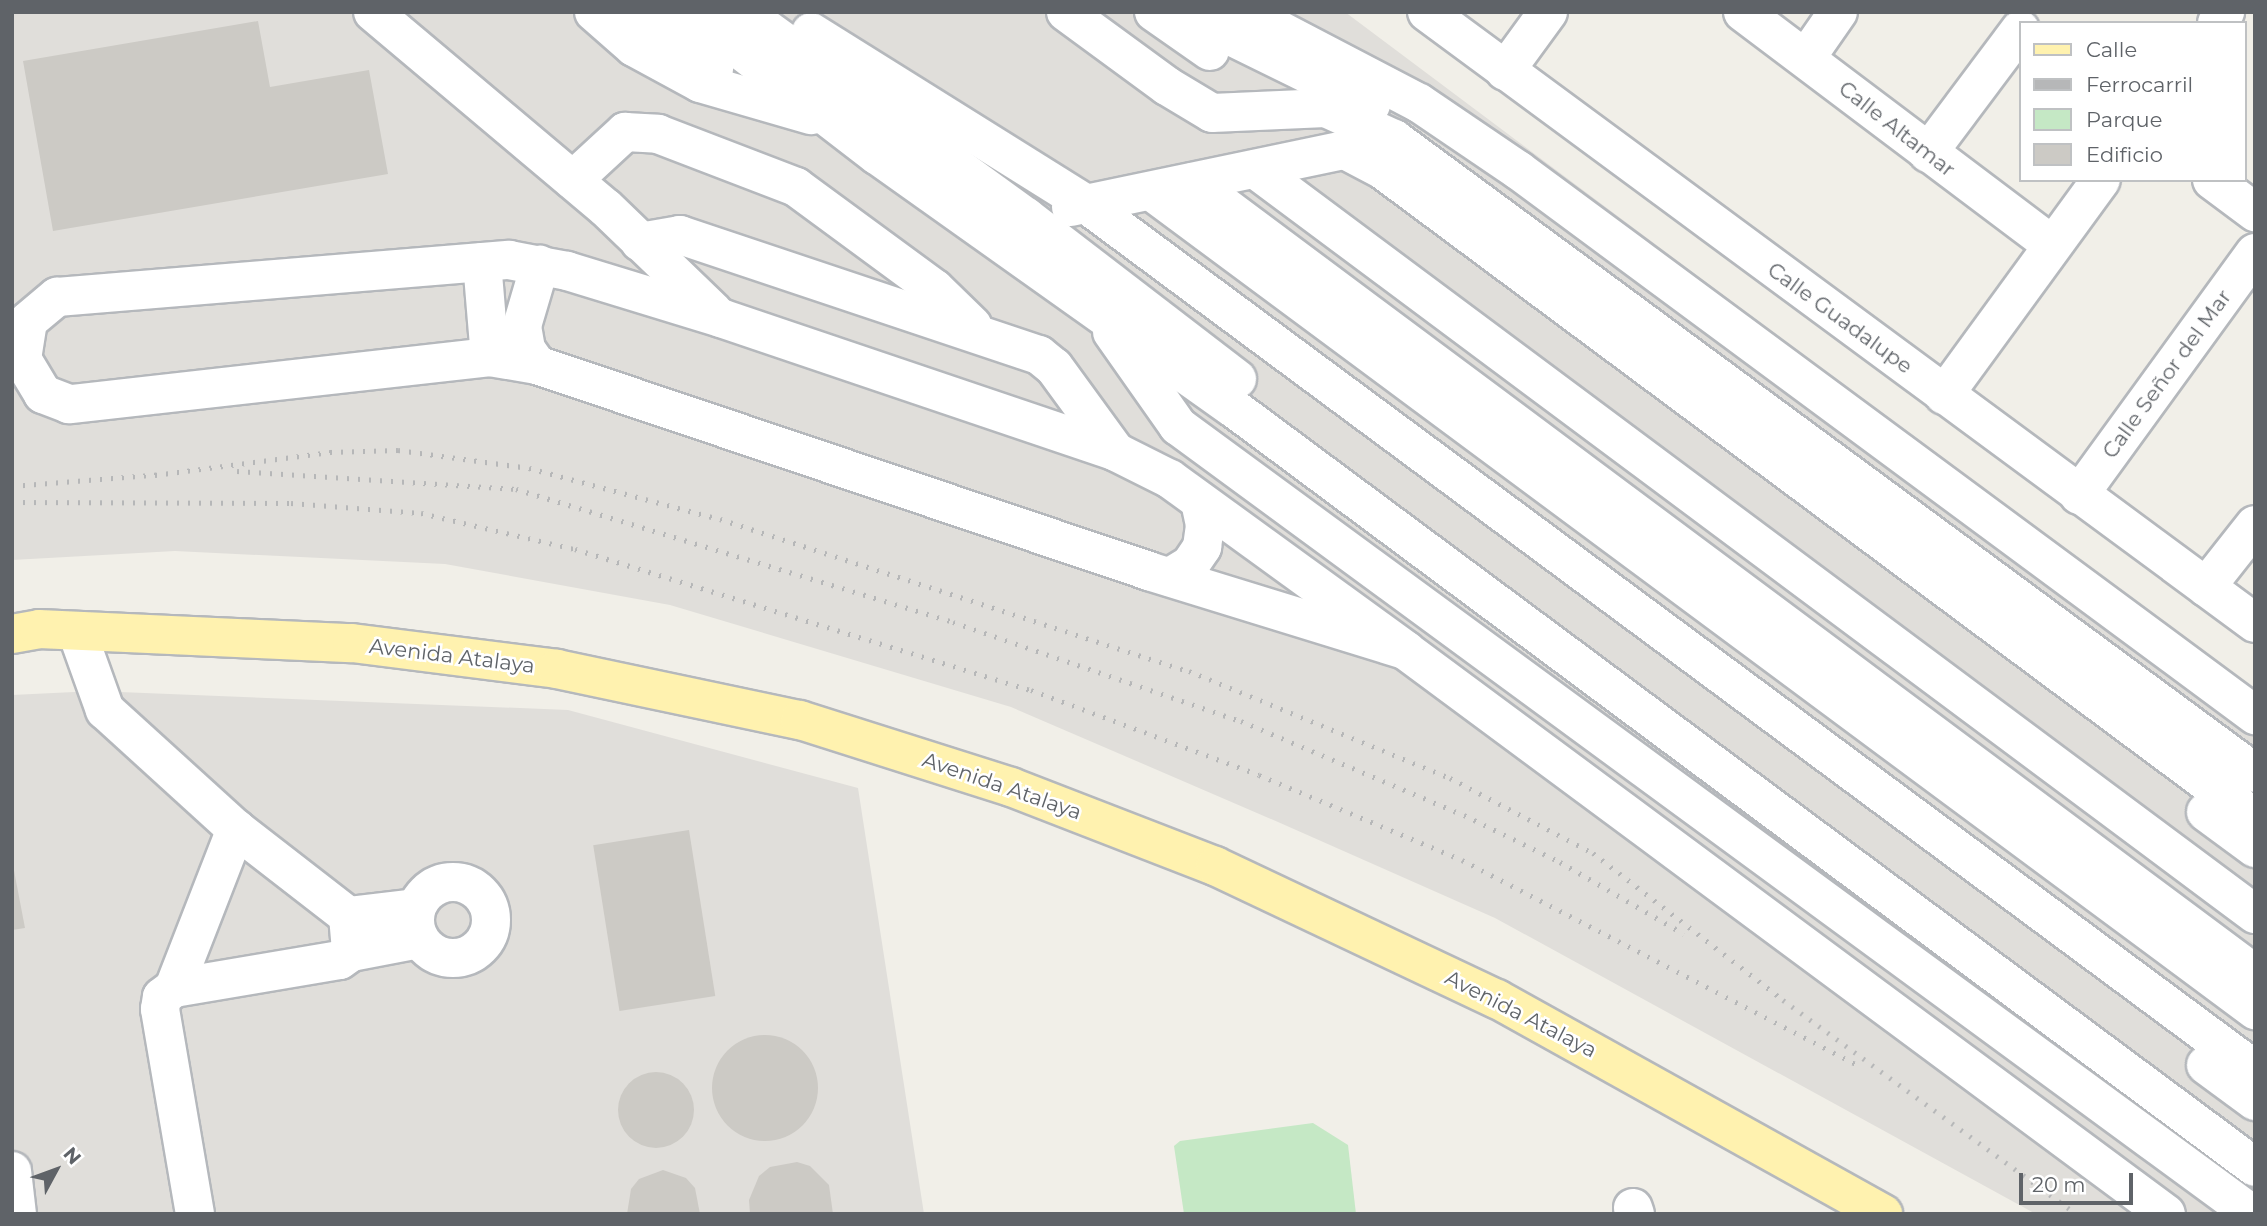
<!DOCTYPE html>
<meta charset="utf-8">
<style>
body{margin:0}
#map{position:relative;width:2267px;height:1226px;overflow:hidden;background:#f1efe8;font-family:Montserrat,sans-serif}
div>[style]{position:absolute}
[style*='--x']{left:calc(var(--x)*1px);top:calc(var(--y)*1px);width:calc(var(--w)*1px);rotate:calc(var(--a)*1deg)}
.industrial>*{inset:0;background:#e0deda}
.green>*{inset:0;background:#c5e8c5}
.building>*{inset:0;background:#cccac5;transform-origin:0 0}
.round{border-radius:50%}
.roads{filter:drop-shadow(2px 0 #b5b8bc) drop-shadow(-2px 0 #b5b8bc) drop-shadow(0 2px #b5b8bc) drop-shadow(0 -2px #b5b8bc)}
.minor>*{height:38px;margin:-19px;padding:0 19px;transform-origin:19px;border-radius:19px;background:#fff}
.minor>.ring{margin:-19px;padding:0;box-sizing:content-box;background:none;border:38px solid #fff;border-radius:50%}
.major>*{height:38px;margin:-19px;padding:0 19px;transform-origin:19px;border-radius:19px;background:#fff2af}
.rail>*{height:5px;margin-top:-2.5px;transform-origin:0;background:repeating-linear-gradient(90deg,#b6b7b8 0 2px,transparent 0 11px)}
span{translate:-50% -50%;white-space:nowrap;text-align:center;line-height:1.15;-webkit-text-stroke:5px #fff;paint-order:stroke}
.street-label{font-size:21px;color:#5f6368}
.frame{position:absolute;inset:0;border:14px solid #5f6368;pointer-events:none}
.legend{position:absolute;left:2019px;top:21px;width:228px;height:161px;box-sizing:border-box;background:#fff;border:2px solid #bfc1c3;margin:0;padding:9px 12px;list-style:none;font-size:21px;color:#5f6368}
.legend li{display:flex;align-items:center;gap:14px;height:35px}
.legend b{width:35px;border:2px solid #bfc1c3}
.north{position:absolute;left:21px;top:1135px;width:70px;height:70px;-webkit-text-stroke:5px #fff;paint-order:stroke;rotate:49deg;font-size:19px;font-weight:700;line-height:28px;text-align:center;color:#5f6368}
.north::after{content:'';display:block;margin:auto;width:24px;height:32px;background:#5f6368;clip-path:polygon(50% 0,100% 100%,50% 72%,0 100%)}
.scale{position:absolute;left:2019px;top:1173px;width:114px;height:32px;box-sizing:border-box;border:4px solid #5f6368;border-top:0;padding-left:9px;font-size:21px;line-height:24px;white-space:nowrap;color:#5f6368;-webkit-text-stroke:5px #fff;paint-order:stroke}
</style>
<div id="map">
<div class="industrial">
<i style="clip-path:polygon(12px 12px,1345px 12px,2255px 693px,2255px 1214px,2036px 1214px,1495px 918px,1278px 822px,1011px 707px,670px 605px,445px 564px,175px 551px,12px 560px)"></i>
<i style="clip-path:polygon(95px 691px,568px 710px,858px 788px,924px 1214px,12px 1214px,12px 695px)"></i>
</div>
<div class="green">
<i style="clip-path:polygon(1313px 1123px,1348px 1145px,1356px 1214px,1184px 1214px,1174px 1146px,1180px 1141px)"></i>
</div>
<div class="building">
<i style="clip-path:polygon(258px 21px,270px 87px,369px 70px,388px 174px,53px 231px,23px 61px)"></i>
<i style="left:689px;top:830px;width:168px;height:97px;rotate:81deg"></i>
<i style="clip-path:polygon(12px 860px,25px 928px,12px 930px)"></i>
<i class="round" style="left:712px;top:1035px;width:106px;height:106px"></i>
<i class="round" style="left:618px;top:1072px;width:76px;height:76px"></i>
<i style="clip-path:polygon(797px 1162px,810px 1166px,829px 1185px,833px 1214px,750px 1214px,749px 1200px,759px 1176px,770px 1167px)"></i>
<i style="clip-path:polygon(663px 1170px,686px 1178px,695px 1188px,700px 1214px,627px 1214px,631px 1189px,639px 1179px)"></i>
</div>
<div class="roads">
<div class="minor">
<i style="--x:373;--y:12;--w:304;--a:40.1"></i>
<i style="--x:606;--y:208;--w:149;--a:43.9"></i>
<i style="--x:594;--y:12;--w:53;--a:41.2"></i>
<i style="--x:634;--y:47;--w:75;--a:28.6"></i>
<i style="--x:700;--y:83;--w:116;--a:16.1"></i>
<i style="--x:640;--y:12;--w:93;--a:37.1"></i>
<i style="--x:691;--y:12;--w:235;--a:37.6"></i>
<i style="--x:877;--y:155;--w:435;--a:35.4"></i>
<i style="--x:1232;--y:407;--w:1274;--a:36.61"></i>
<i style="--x:743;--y:12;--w:349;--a:35.9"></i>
<i style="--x:1026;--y:217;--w:266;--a:37.5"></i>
<i style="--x:1066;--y:12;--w:125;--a:36.2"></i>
<i style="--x:1167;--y:86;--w:52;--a:31"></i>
<i style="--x:1212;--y:113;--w:114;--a:-2.5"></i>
<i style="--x:1326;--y:108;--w:75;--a:24.5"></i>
<i style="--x:1394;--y:139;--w:1069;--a:36.37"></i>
<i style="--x:1154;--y:12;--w:68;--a:34.9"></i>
<i style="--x:1192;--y:12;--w:25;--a:37"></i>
<i style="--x:1212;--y:27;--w:177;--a:26.1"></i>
<i style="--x:1245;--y:12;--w:196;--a:27.6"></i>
<i style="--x:1419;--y:103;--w:120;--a:34.1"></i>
<i style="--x:1518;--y:170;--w:917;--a:36.48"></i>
<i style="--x:1427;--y:12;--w:1029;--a:36.42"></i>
<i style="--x:1743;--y:12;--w:387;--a:37"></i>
<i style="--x:2217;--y:23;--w:14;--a:-54"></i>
<i style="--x:811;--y:32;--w:324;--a:32"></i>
<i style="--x:1086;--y:204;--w:1455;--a:36.53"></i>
<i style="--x:1806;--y:58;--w:56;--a:-55.2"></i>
<i style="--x:1505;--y:71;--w:73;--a:-53.9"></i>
<i style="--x:1928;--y:153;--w:154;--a:-53.2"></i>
<i style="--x:1255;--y:169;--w:1247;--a:36.69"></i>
<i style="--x:573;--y:180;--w:71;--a:-42.7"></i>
<i style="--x:625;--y:132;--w:33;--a:3"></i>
<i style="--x:658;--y:134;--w:148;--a:21"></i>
<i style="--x:796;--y:187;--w:172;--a:36.3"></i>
<i style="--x:935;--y:289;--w:52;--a:44.2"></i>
<i style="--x:2212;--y:180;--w:54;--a:36.7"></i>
<i style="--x:1192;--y:182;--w:1326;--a:36.69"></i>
<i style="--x:1151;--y:191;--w:1375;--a:36.57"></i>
<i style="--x:1071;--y:207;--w:280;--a:-11.8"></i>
<i style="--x:1345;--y:150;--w:43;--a:27.8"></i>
<i style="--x:1383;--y:170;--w:1086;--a:36.62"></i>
<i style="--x:640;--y:242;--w:41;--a:-9.9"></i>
<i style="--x:680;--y:235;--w:379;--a:18.5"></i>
<i style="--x:1039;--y:355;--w:19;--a:39"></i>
<i style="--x:1054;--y:367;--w:105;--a:53.9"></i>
<i style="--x:482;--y:262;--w:95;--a:85.2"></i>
<i style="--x:1112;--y:332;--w:115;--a:54.9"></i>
<i style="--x:1178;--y:426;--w:1332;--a:36.27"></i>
<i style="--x:537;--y:365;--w:19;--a:-125"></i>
<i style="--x:526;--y:349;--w:23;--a:-100"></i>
<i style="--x:522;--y:326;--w:64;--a:-73.6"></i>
<i style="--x:1944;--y:395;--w:266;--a:-53.9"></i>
<i style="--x:2079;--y:495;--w:299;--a:-54"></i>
<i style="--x:1170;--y:577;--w:23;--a:-31"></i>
<i style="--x:1190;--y:565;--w:22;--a:-56"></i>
<i style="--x:1202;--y:547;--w:22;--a:-82"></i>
<i style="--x:1205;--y:525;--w:24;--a:-102"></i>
<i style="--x:2206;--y:587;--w:79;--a:-51.7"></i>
<i style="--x:77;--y:632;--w:83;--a:70.3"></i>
<i style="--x:105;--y:710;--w:177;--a:42.3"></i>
<i style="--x:236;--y:829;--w:142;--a:37.8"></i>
<i style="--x:348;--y:916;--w:36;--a:85"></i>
<i style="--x:1405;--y:650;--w:268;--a:-162.9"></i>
<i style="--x:1149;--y:571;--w:646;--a:-161.4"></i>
<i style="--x:537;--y:365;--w:48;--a:-170.3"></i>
<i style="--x:490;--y:357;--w:424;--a:173.6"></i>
<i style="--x:69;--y:404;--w:28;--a:-159"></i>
<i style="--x:43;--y:394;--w:41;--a:-121"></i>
<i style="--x:22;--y:359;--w:38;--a:-81"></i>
<i style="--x:28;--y:321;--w:38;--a:-40"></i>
<i style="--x:57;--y:297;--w:454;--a:-4.7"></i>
<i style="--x:509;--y:260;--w:59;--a:10.7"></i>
<i style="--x:567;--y:271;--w:161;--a:17"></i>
<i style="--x:721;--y:318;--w:417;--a:18.7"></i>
<i style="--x:1116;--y:452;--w:60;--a:26.6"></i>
<i style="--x:1170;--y:479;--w:291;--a:36"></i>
<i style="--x:1405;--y:650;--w:947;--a:36.54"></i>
<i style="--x:2206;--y:812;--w:61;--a:36.3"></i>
<i class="ring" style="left:415px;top:882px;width:38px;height:38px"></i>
<i style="--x:348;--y:916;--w:68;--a:-6.7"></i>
<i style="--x:174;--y:988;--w:171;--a:-68.7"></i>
<i style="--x:2206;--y:1065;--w:61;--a:36.3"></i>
<i style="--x:12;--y:1171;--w:43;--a:83.4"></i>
<i style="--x:1633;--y:1208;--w:6;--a:72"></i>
<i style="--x:195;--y:1214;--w:208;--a:-99.7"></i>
<i style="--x:160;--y:1009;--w:12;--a:-81"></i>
<i style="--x:162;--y:997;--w:15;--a:-37"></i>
<i style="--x:174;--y:988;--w:168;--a:-9.6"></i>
<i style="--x:340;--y:960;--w:14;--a:-36"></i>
<i style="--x:351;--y:952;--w:69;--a:-10.8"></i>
</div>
<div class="major">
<i style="--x:12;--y:634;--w:27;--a:-10"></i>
<i style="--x:39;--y:629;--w:313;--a:2.6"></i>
<i style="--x:352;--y:643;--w:207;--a:7.2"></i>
<i style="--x:557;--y:669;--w:248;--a:11.9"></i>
<i style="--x:800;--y:720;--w:221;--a:17.6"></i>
<i style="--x:1011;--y:787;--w:219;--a:21.2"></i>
<i style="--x:1215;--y:866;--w:312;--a:25.3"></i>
<i style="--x:1497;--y:999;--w:442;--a:29.1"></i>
</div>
</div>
<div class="rail">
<i style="--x:237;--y:471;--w:280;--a:3.7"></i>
<i style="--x:516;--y:489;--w:457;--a:16.9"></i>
<i style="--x:953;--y:622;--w:305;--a:19"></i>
<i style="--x:1241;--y:721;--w:242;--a:22.9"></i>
<i style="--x:1464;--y:815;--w:107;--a:26.1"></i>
<i style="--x:1560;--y:862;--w:143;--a:30.1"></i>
<i style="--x:155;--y:475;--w:177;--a:-7.5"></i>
<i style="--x:330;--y:452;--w:68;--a:-1.7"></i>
<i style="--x:398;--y:450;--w:132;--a:7.8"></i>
<i style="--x:529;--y:468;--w:198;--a:15"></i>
<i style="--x:720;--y:519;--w:493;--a:18"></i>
<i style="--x:1189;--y:671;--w:282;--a:22.3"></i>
<i style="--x:1450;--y:778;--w:161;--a:27.7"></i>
<i style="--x:1593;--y:853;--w:240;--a:37.7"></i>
<i style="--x:1783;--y:1000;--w:364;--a:36.1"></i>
<i style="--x:12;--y:486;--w:152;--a:-4.5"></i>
<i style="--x:12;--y:502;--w:279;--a:0.2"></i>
<i style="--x:291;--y:503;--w:130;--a:4.4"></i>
<i style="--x:421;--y:513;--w:158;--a:13.2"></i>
<i style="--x:575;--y:549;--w:477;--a:17.2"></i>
<i style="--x:1031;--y:690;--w:243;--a:20.4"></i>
<i style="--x:1259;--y:775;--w:220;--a:22.7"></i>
<i style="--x:1462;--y:860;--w:443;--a:27.4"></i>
</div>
<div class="street-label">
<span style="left:1897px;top:129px;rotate:38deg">Calle Altamar</span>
<span style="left:1840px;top:318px;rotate:36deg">Calle Guadalupe</span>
<span style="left:2167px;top:374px;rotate:-54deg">Calle Señor del Mar</span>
<span style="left:452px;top:656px;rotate:7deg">Avenida Atalaya</span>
<span style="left:1002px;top:786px;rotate:19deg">Avenida Atalaya</span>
<span style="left:1521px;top:1014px;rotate:27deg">Avenida Atalaya</span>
</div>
<div class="frame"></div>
<ul class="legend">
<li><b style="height:9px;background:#fff2af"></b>Calle</li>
<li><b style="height:9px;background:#b6b7b8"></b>Ferrocarril</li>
<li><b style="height:19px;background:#c5e8c5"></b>Parque</li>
<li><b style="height:19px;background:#cccac5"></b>Edificio</li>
</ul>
<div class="north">N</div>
<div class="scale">20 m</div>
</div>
